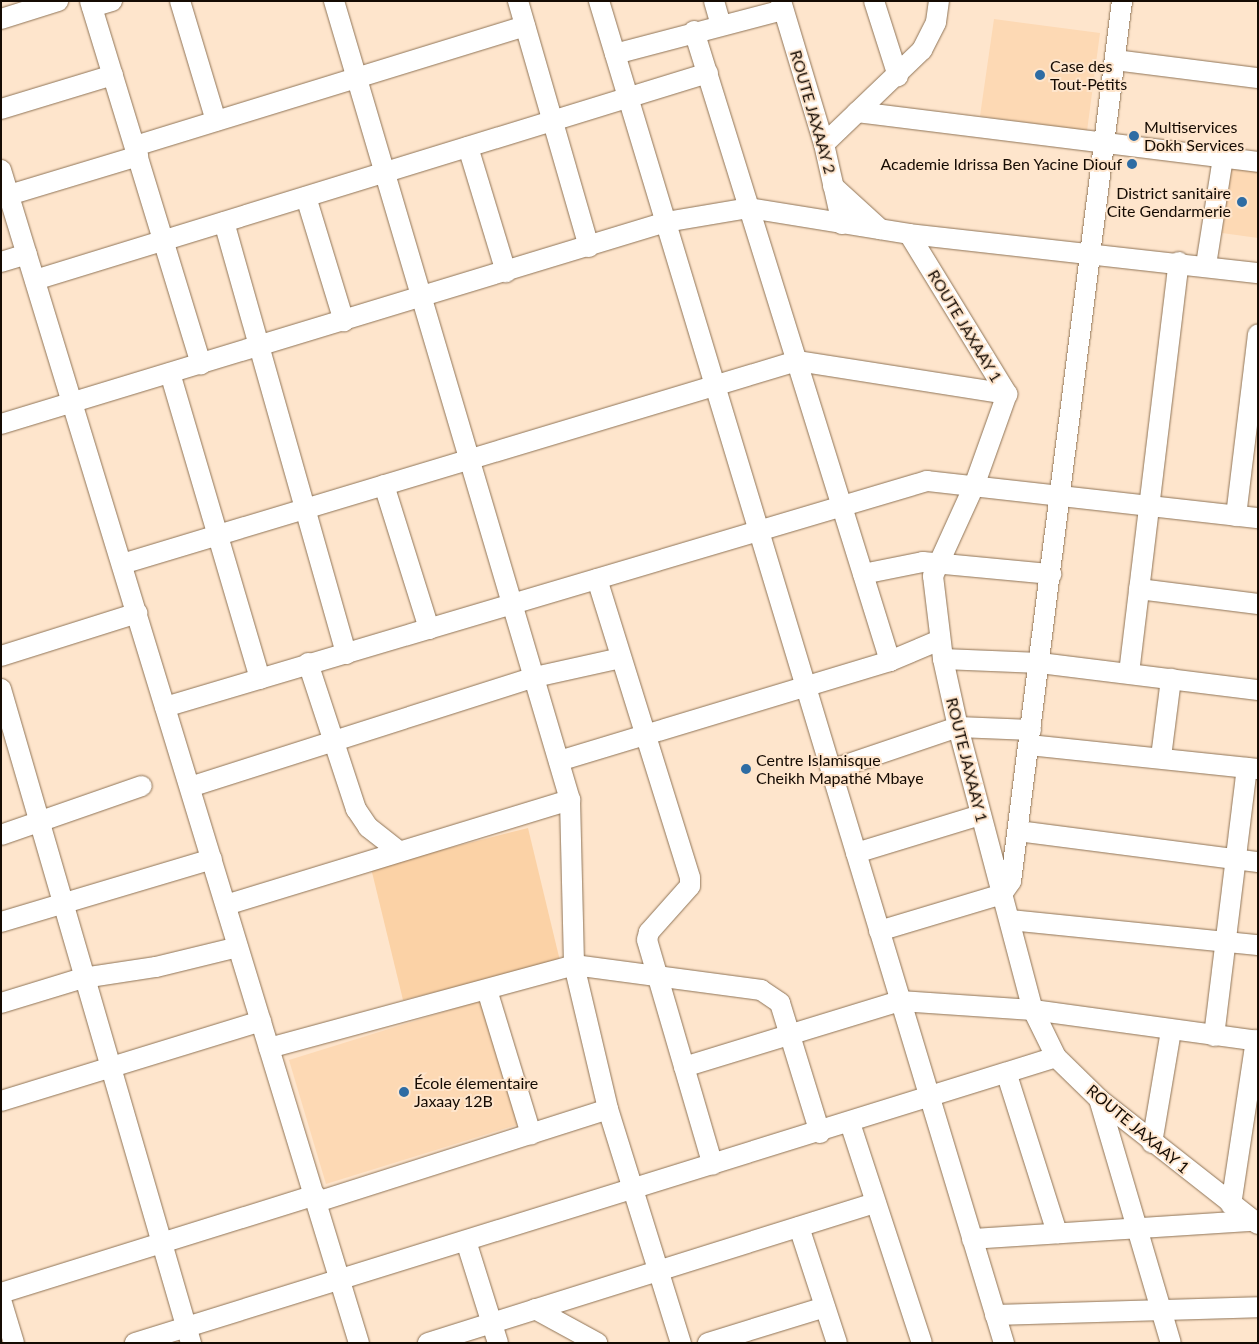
<!DOCTYPE html>
<meta charset="utf-8">
<style>
body{margin:0}
#map{position:relative;width:1259px;height:1344px;overflow:hidden;background:#fee5cc;font-family:Lato,sans-serif}
div>[style]{position:absolute}
.built>*{inset:0;background:#fdd9b4}
.green>*{inset:0;background:#fbd2a6}
.roads{filter:drop-shadow(0 0 1px #8f7457) drop-shadow(0 0 1px #8f7457)}
.minor>*{height:20px;margin:-10px;padding:0 10px;transform-origin:10px;border-radius:10px;background:#fff}
.dots>*{width:14px;height:14px;translate:-50% -50%;box-sizing:border-box;border:2px solid #fee5cc;border-radius:50%}
span{translate:-50% -50%;white-space:nowrap;text-align:center;line-height:1.15;-webkit-text-stroke:4px #fee5cc;paint-order:stroke}
.poi-label{font-size:16px;color:#150b03}
.left{translate:0 -50%;text-align:left}
.right{translate:-100% -50%;text-align:right}
.street-label{font-size:16px;color:#150b03}
.frame{position:absolute;inset:0;border:2px solid #150b03;pointer-events:none}
</style>
<div id="map">
<div class="built">
<i style="clip-path:polygon(994px 19px,1100px 33px,1087px 131px,980px 116px)"></i>
<i style="clip-path:polygon(1230px 168px,1258px 171px,1258px 238px,1222px 233px)"></i>
<i style="clip-path:polygon(482px 1000px,520px 1124px,326px 1184px,289px 1060px)"></i>
</div>
<div class="green">
<i style="clip-path:polygon(528px 828px,560px 961px,403px 1000px,371px 868px)"></i>
</div>
<div class="roads">
<div class="minor">
<i style="left:90px;top:1px;width:380px;rotate:73deg"></i>
<i style="left:180px;top:1px;width:125px;rotate:73.3deg"></i>
<i style="left:334px;top:1px;width:833px;rotate:73.54deg"></i>
<i style="left:570px;top:800px;width:165px;rotate:88.6deg"></i>
<i style="left:574px;top:965px;width:148px;rotate:76.7deg"></i>
<i style="left:608px;top:1109px;width:245px;rotate:72.7deg"></i>
<i style="left:518px;top:1px;width:256px;rotate:73.9deg"></i>
<i style="left:599px;top:1px;width:1402px;rotate:73.21deg"></i>
<i style="left:714px;top:1px;width:25px;rotate:74deg"></i>
<i style="left:781px;top:1px;width:149px;rotate:73.3deg"></i>
<i style="left:824px;top:144px;width:82px;rotate:77.3deg"></i>
<i style="left:874px;top:1px;width:79px;rotate:72.3deg"></i>
<i style="left:92px;top:7px;width:21px;rotate:-17deg"></i>
<i style="left:1px;top:19px;width:60px;rotate:-17.5deg"></i>
<i style="left:694px;top:31px;width:660px;rotate:72.72deg"></i>
<i style="left:615px;top:54px;width:174px;rotate:-14.7deg"></i>
<i style="left:1115px;top:60px;width:144px;rotate:7.2deg"></i>
<i style="left:1px;top:109px;width:117px;rotate:-16.9deg"></i>
<i style="left:857px;top:112px;width:404px;rotate:7.1deg"></i>
<i style="left:824px;top:144px;width:136px;rotate:-43.8deg"></i>
<i style="left:922px;top:50px;width:31px;rotate:-63deg"></i>
<i style="left:936px;top:22px;width:21px;rotate:-82deg"></i>
<i style="left:135px;top:146px;width:408px;rotate:-17.1deg"></i>
<i style="left:468px;top:147px;width:131px;rotate:73.1deg"></i>
<i style="left:1px;top:170px;width:1226px;rotate:73.03deg"></i>
<i style="left:833px;top:186px;width:64px;rotate:42.5deg"></i>
<i style="left:9px;top:195px;width:135px;rotate:-16.8deg"></i>
<i style="left:306px;top:197px;width:130px;rotate:73deg"></i>
<i style="left:224px;top:222px;width:449px;rotate:74.2deg"></i>
<i style="left:909px;top:234px;width:188px;rotate:58.5deg"></i>
<i style="left:1px;top:262px;width:27px;rotate:-17deg"></i>
<i style="left:1206px;top:265px;width:108px;rotate:-81deg"></i>
<i style="left:35px;top:280px;width:704px;rotate:-17.1deg"></i>
<i style="left:170px;top:373px;width:319px;rotate:73.6deg"></i>
<i style="left:1007px;top:394px;width:98px;rotate:109.7deg"></i>
<i style="left:974px;top:486px;width:99px;rotate:114.5deg"></i>
<i style="left:933px;top:576px;width:84px;rotate:83.1deg"></i>
<i style="left:943px;top:659px;width:70px;rotate:77.6deg"></i>
<i style="left:958px;top:727px;width:293px;rotate:75.2deg"></i>
<i style="left:1033px;top:1010px;width:52px;rotate:63.9deg"></i>
<i style="left:1056px;top:1057px;width:60px;rotate:44.3deg"></i>
<i style="left:1099px;top:1099px;width:202px;rotate:38.2deg"></i>
<i style="left:1px;top:424px;width:695px;rotate:-16.9deg"></i>
<i style="left:666px;top:222px;width:84px;rotate:-9.6deg"></i>
<i style="left:749px;top:208px;width:162px;rotate:9.2deg"></i>
<i style="left:909px;top:234px;width:351px;rotate:6.4deg"></i>
<i style="left:384px;top:485px;width:151px;rotate:72.6deg"></i>
<i style="left:1236px;top:516px;width:183px;rotate:-83.1deg"></i>
<i style="left:122px;top:564px;width:705px;rotate:-16.74deg"></i>
<i style="left:797px;top:361px;width:213px;rotate:8.9deg"></i>
<i style="left:863px;top:574px;width:61px;rotate:-11.3deg"></i>
<i style="left:923px;top:562px;width:129px;rotate:5.4deg"></i>
<i style="left:597px;top:579px;width:313px;rotate:72.7deg"></i>
<i style="left:690px;top:878px;width:8px;rotate:90deg"></i>
<i style="left:690px;top:886px;width:62px;rotate:131.7deg"></i>
<i style="left:649px;top:932px;width:8px;rotate:104deg"></i>
<i style="left:647px;top:940px;width:234px;rotate:73.7deg"></i>
<i style="left:1139px;top:589px;width:120px;rotate:7.2deg"></i>
<i style="left:1px;top:656px;width:143px;rotate:-17.5deg"></i>
<i style="left:943px;top:659px;width:97px;rotate:2.4deg"></i>
<i style="left:1040px;top:663px;width:220px;rotate:7.1deg"></i>
<i style="left:308px;top:663px;width:154px;rotate:71.8deg"></i>
<i style="left:356px;top:809px;width:22px;rotate:56deg"></i>
<i style="left:368px;top:827px;width:37px;rotate:38deg"></i>
<i style="left:1129px;top:673px;width:414px;rotate:-83.1deg"></i>
<i style="left:1px;top:689px;width:681px;rotate:73.8deg"></i>
<i style="left:165px;top:707px;width:795px;rotate:-16.52deg"></i>
<i style="left:927px;top:481px;width:333px;rotate:6.4deg"></i>
<i style="left:1029px;top:745px;width:230px;rotate:6deg"></i>
<i style="left:1161px;top:757px;width:79px;rotate:-82.7deg"></i>
<i style="left:559px;top:761px;width:346px;rotate:-16.8deg"></i>
<i style="left:890px;top:661px;width:54px;rotate:-22.8deg"></i>
<i style="left:831px;top:770px;width:134px;rotate:-18.7deg"></i>
<i style="left:958px;top:727px;width:73px;rotate:2.4deg"></i>
<i style="left:190px;top:787px;width:362px;rotate:-17.7deg"></i>
<i style="left:535px;top:677px;width:88px;rotate:-12.5deg"></i>
<i style="left:1018px;top:831px;width:242px;rotate:7.4deg"></i>
<i style="left:1px;top:835px;width:149px;rotate:-19.2deg"></i>
<i style="left:856px;top:853px;width:130px;rotate:-17deg"></i>
<i style="left:226px;top:905px;width:360px;rotate:-17deg"></i>
<i style="left:1010px;top:920px;width:249px;rotate:5.8deg"></i>
<i style="left:1px;top:922px;width:220px;rotate:-16.6deg"></i>
<i style="left:879px;top:931px;width:128px;rotate:-16.7deg"></i>
<i style="left:1002px;top:894px;width:16px;rotate:-55deg"></i>
<i style="left:1011px;top:881px;width:887px;rotate:-82.81deg"></i>
<i style="left:487px;top:990px;width:151px;rotate:73deg"></i>
<i style="left:1px;top:1003px;width:86px;rotate:-17deg"></i>
<i style="left:83px;top:978px;width:74px;rotate:-8.6deg"></i>
<i style="left:156px;top:967px;width:84px;rotate:-13.7deg"></i>
<i style="left:1214px;top:1036px;width:270px;rotate:-83deg"></i>
<i style="left:269px;top:1048px;width:316px;rotate:-15.2deg"></i>
<i style="left:574px;top:965px;width:189px;rotate:7.6deg"></i>
<i style="left:761px;top:990px;width:23px;rotate:34deg"></i>
<i style="left:780px;top:1003px;width:136px;rotate:72.9deg"></i>
<i style="left:684px;top:1067px;width:226px;rotate:-17deg"></i>
<i style="left:900px;top:1001px;width:133px;rotate:3.9deg"></i>
<i style="left:1033px;top:1010px;width:227px;rotate:7.8deg"></i>
<i style="left:1007px;top:1075px;width:166px;rotate:72.4deg"></i>
<i style="left:1099px;top:1099px;width:254px;rotate:73.6deg"></i>
<i style="left:1px;top:1101px;width:272px;rotate:-17.1deg"></i>
<i style="left:850px;top:1123px;width:231px;rotate:71.9deg"></i>
<i style="left:1152px;top:1143px;width:114px;rotate:-80.4deg"></i>
<i style="left:317px;top:1202px;width:305px;rotate:-17.7deg"></i>
<i style="left:1231px;top:1205px;width:167px;rotate:-81.4deg"></i>
<i style="left:799px;top:1227px;width:122px;rotate:71.9deg"></i>
<i style="left:972px;top:1239px;width:283px;rotate:-3.7deg"></i>
<i style="left:466px;top:1241px;width:107px;rotate:72.6deg"></i>
<i style="left:1px;top:1293px;width:329px;rotate:-17.3deg"></i>
<i style="left:1px;top:1300px;width:45px;rotate:73.2deg"></i>
<i style="left:535px;top:1309px;width:71px;rotate:28.7deg"></i>
<i style="left:995px;top:1315px;width:263px;rotate:-1.7deg"></i>
<i style="left:135px;top:1343px;width:964px;rotate:-17.25deg"></i>
<i style="left:428px;top:1343px;width:469px;rotate:-17.4deg"></i>
<i style="left:708px;top:1343px;width:122px;rotate:-17.1deg"></i>
</div>
</div>
<div class="dots">
<i style="left:1040px;top:75px;background:#2e6ca3"></i>
<i style="left:1134px;top:136px;background:#2e6ca3"></i>
<i style="left:1132px;top:164px;background:#2e6ca3"></i>
<i style="left:1242px;top:202px;background:#2e6ca3"></i>
<i style="left:746px;top:769px;background:#2e6ca3"></i>
<i style="left:404px;top:1092px;background:#2e6ca3"></i>
</div>
<div class="poi-label">
<span class="left" style="left:1050px;top:75px">Case des<br>Tout-Petits</span>
<span class="left" style="left:1144px;top:136px">Multiservices<br>Dokh Services</span>
<span class="right" style="left:1122px;top:164px">Academie Idrissa Ben Yacine Diouf</span>
<span class="right" style="left:1231px;top:202px">District sanitaire<br>Cite Gendarmerie</span>
<span class="left" style="left:756px;top:769px">Centre Islamisque<br>Cheikh Mapathé Mbaye</span>
<span class="left" style="left:414px;top:1092px">École élementaire<br>Jaxaay 12B</span>
</div>
<div class="street-label">
<span style="left:813px;top:112px;rotate:74deg">ROUTE JAXAAY 2</span>
<span style="left:965px;top:326px;rotate:59deg">ROUTE JAXAAY 1</span>
<span style="left:967px;top:760px;rotate:76deg">ROUTE JAXAAY 1</span>
<span style="left:1138px;top:1129px;rotate:40deg">ROUTE JAXAAY 1</span>
</div>
<div class="frame"></div>
</div>
